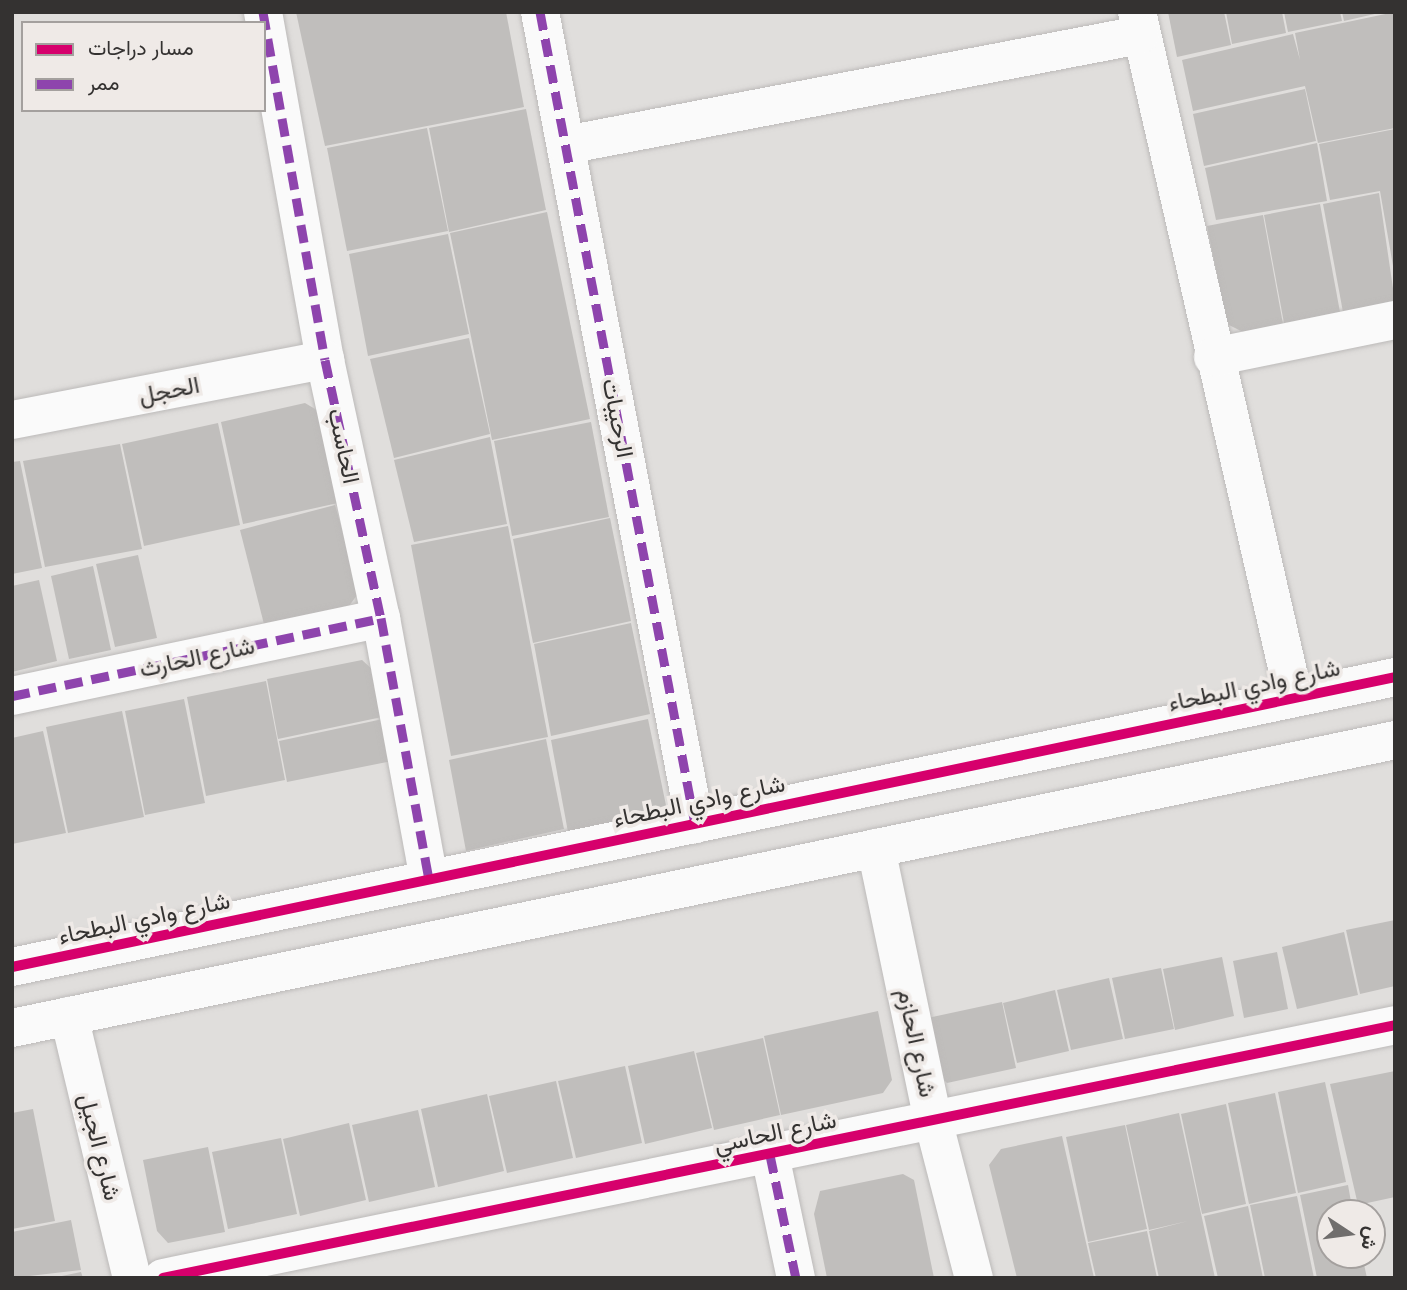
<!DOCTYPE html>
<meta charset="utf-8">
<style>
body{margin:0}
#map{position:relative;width:1407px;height:1290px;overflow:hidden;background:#e0dedc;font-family:Montserrat,Vazirmatn,sans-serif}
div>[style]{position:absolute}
.building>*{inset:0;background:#c0bebc}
.roads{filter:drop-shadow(0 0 2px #bcbab9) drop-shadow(0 0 2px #bcbab9)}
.minor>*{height:38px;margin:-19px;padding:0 19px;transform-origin:19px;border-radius:19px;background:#fafafa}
.quiet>*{height:9px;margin-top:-4.5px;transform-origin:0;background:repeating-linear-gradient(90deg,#8e44ad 0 18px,transparent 0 27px)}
.cycleway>*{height:10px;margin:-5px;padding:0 5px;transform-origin:5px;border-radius:5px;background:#d6006c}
span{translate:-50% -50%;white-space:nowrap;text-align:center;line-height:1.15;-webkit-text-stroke:7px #efeae7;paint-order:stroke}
.street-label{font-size:24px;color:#343231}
.frame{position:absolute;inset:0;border:14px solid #343231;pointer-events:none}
.legend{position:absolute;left:21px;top:21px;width:245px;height:91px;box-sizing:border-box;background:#efeae7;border:2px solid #a4a09e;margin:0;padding:9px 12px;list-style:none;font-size:21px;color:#343231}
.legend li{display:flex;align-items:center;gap:14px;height:35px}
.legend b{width:35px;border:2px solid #a4a09e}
.north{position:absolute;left:1316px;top:1199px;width:70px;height:70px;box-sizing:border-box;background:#efeae7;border:2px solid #a4a09e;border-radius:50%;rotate:103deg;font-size:19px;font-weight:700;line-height:28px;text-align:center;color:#343231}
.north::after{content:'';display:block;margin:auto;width:24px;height:32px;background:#706e6d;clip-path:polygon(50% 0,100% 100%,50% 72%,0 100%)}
</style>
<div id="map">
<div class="building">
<i style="clip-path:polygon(296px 12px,506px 12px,524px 107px,325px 146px)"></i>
<i style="clip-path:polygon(1168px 12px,1224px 12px,1231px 45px,1177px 57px)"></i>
<i style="clip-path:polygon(1226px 12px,1282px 12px,1286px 33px,1232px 44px)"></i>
<i style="clip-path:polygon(1284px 12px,1340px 12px,1342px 21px,1288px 32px)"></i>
<i style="clip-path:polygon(1342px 12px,1379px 12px,1379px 13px,1344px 21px)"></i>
<i style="clip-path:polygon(1395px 12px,1395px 128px,1318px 143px,1305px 86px,1193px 111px,1182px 60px,1293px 34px,1300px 60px,1295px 33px)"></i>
<i style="clip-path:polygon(1305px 89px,1316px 141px,1204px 166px,1193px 114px)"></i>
<i style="clip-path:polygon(526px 109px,546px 210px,449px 232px,429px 128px)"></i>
<i style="clip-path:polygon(427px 128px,448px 231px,347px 251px,327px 148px)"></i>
<i style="clip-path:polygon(1395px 129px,1395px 265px,1393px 266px,1380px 191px,1330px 200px,1319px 144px)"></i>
<i style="clip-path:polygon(1317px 143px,1327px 201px,1216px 220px,1205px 168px)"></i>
<i style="clip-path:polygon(1379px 193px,1395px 302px,1343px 312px,1323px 204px)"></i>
<i style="clip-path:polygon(1320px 204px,1340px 312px,1284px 323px,1264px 215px)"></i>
<i style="clip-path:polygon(547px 212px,590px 419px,492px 440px,450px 233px)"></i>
<i style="clip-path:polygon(1263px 215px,1283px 324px,1243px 332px,1227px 324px,1207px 226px)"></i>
<i style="clip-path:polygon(448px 234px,469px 334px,368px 356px,349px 254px)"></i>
<i style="clip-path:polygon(469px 338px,490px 434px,394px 458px,370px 359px)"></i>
<i style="clip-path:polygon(305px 403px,320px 412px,338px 503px,243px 524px,221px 422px)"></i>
<i style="clip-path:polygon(591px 422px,609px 517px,512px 536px,494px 441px)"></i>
<i style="clip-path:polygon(218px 423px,240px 525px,144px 546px,122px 444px)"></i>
<i style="clip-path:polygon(490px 437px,507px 524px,414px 542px,394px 460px)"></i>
<i style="clip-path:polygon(120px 444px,142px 549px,45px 567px,23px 461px)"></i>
<i style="clip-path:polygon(20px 461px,42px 568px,12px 574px,12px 462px)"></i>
<i style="clip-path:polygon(335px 505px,360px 591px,349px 606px,266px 632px,240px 530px)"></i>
<i style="clip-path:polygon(610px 518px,631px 621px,533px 643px,513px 539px)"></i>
<i style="clip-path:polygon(508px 526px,548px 737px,451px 756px,411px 545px)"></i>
<i style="clip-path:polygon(138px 555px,157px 638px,115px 647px,96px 564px)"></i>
<i style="clip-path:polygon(93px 566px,111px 650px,69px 659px,51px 576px)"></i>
<i style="clip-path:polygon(39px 580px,57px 661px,12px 672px,12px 586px)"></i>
<i style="clip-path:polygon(631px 623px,650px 714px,551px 736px,534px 644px)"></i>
<i style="clip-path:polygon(362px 660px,372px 669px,382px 717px,278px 739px,267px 679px)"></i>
<i style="clip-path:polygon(266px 681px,285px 780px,206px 796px,187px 697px)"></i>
<i style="clip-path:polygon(184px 699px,205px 803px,145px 815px,125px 711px)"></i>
<i style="clip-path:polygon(122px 711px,144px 817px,68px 833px,46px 727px)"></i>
<i style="clip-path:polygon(383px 719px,392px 761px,287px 782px,279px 741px)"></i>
<i style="clip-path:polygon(648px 719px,667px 810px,568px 832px,551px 740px)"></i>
<i style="clip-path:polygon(43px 731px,66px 833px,12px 844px,12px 738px)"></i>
<i style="clip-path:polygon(546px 739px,564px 829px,466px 851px,449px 760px)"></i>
<i style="clip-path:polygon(1395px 920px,1395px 986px,1360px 994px,1346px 930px)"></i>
<i style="clip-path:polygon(1344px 932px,1358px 995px,1297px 1009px,1282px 947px)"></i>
<i style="clip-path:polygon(1277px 952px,1288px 1009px,1244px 1018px,1233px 961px)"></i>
<i style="clip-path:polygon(1222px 957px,1234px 1016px,1175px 1030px,1163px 969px)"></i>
<i style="clip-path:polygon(1161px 968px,1174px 1029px,1125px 1039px,1112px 978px)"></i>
<i style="clip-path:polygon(1109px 978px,1123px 1039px,1071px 1050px,1057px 990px)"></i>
<i style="clip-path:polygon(1055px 990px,1069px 1051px,1017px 1063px,1003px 1003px)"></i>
<i style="clip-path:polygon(1002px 1002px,1016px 1068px,947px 1083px,933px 1069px,923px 1019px)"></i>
<i style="clip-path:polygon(878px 1011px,892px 1080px,883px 1093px,781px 1115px,764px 1036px)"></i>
<i style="clip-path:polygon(763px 1038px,780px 1115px,714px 1130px,696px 1053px)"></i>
<i style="clip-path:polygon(694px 1051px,712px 1128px,645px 1144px,628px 1066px)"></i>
<i style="clip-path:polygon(625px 1066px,642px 1143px,576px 1158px,558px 1081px)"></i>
<i style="clip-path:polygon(1395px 1071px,1395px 1197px,1358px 1205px,1330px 1084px)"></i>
<i style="clip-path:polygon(556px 1081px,573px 1158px,507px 1173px,489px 1096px)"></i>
<i style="clip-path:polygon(1325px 1082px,1346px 1182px,1298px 1193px,1278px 1092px)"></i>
<i style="clip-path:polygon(1275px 1093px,1296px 1193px,1249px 1204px,1228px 1103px)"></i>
<i style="clip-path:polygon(487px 1094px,504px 1171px,438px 1187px,421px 1109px)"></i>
<i style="clip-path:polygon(1226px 1104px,1246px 1204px,1202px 1214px,1181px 1114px)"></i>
<i style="clip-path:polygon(33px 1109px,55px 1221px,12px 1229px,12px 1113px)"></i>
<i style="clip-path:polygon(418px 1110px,435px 1187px,369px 1202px,352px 1125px)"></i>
<i style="clip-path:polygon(1179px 1113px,1202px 1218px,1215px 1278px,1159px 1278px,1149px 1231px,1188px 1221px,1149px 1230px,1126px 1125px)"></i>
<i style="clip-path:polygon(349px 1123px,366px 1200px,300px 1216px,283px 1139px)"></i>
<i style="clip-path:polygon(1125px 1125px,1147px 1229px,1088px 1242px,1066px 1137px)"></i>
<i style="clip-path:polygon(1062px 1136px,1094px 1278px,1017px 1278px,989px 1165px,1001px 1149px)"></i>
<i style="clip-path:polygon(281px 1138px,297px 1214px,228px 1229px,212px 1152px)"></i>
<i style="clip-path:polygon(208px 1147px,225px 1232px,168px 1243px,157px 1231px,143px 1160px)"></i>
<i style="clip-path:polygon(903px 1174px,914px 1180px,934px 1278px,827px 1278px,814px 1214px,820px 1191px)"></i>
<i style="clip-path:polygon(1348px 1185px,1353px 1213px,1330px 1213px,1330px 1255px,1362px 1255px,1367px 1278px,1317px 1278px,1300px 1195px)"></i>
<i style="clip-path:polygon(1297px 1196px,1314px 1278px,1265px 1278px,1250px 1205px)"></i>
<i style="clip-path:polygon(1248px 1206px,1263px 1278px,1218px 1278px,1204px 1216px)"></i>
<i style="clip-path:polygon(71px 1220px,81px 1270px,12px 1278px,12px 1232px)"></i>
<i style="clip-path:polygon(1147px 1231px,1157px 1278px,1096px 1278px,1088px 1243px)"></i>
<i style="clip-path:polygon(81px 1272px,83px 1278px,57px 1278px,57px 1277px)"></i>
</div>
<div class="roads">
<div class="minor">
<i style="left:263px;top:12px;width:353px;rotate:79.9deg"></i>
<i style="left:325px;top:360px;width:264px;rotate:77.8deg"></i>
<i style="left:381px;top:618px;width:266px;rotate:79.6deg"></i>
<i style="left:540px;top:12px;width:827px;rotate:79.19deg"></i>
<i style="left:1137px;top:12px;width:704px;rotate:77.11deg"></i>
<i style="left:566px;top:145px;width:584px;rotate:-10.85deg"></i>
<i style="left:1213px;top:357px;width:186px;rotate:-11.5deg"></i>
<i style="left:12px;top:420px;width:319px;rotate:-10.9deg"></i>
<i style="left:12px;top:696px;width:377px;rotate:-11.9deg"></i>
<i style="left:876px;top:848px;width:278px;rotate:78.2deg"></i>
<i style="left:933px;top:1120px;width:163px;rotate:75.5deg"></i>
<i style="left:12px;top:967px;width:1413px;rotate:-11.84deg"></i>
<i style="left:69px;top:1016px;width:269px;rotate:76.5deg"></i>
<i style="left:12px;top:1028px;width:1413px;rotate:-11.76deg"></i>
<i style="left:770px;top:1155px;width:126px;rotate:78.1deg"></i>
<i style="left:163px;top:1278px;width:1258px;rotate:-11.6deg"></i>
</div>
</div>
<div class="quiet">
<i style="left:263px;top:12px;width:353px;rotate:79.9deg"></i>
<i style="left:325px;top:360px;width:264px;rotate:77.8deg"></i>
<i style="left:381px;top:618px;width:266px;rotate:79.6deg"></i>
<i style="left:540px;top:12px;width:827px;rotate:79.19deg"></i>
<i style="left:12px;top:696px;width:377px;rotate:-11.9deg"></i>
<i style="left:770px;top:1155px;width:126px;rotate:78.1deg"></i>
</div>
<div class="cycleway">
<i style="left:12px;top:967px;width:1413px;rotate:-11.84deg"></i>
<i style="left:163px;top:1278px;width:1258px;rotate:-11.6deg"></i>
</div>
<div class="street-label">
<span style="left:169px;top:390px;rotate:-11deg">الحجل</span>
<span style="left:618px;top:418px;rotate:79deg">الرحيبات</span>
<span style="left:344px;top:446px;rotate:78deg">الحاسب</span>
<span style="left:197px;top:657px;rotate:-12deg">شارع الحارث</span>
<span style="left:1254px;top:685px;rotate:-12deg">شارع وادي البطحاء</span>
<span style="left:699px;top:801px;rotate:-12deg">شارع وادي البطحاء</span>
<span style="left:144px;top:918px;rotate:-12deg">شارع وادي البطحاء</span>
<span style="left:917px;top:1043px;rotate:78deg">شارع الحازم</span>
<span style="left:775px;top:1132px;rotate:-12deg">شارع الحاسي</span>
<span style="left:100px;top:1147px;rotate:76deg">شارع الجيل</span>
</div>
<div class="frame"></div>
<ul class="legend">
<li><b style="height:9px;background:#d6006c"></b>مسار دراجات</li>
<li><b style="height:9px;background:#8e44ad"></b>ممر</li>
</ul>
<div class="north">ش</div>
</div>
